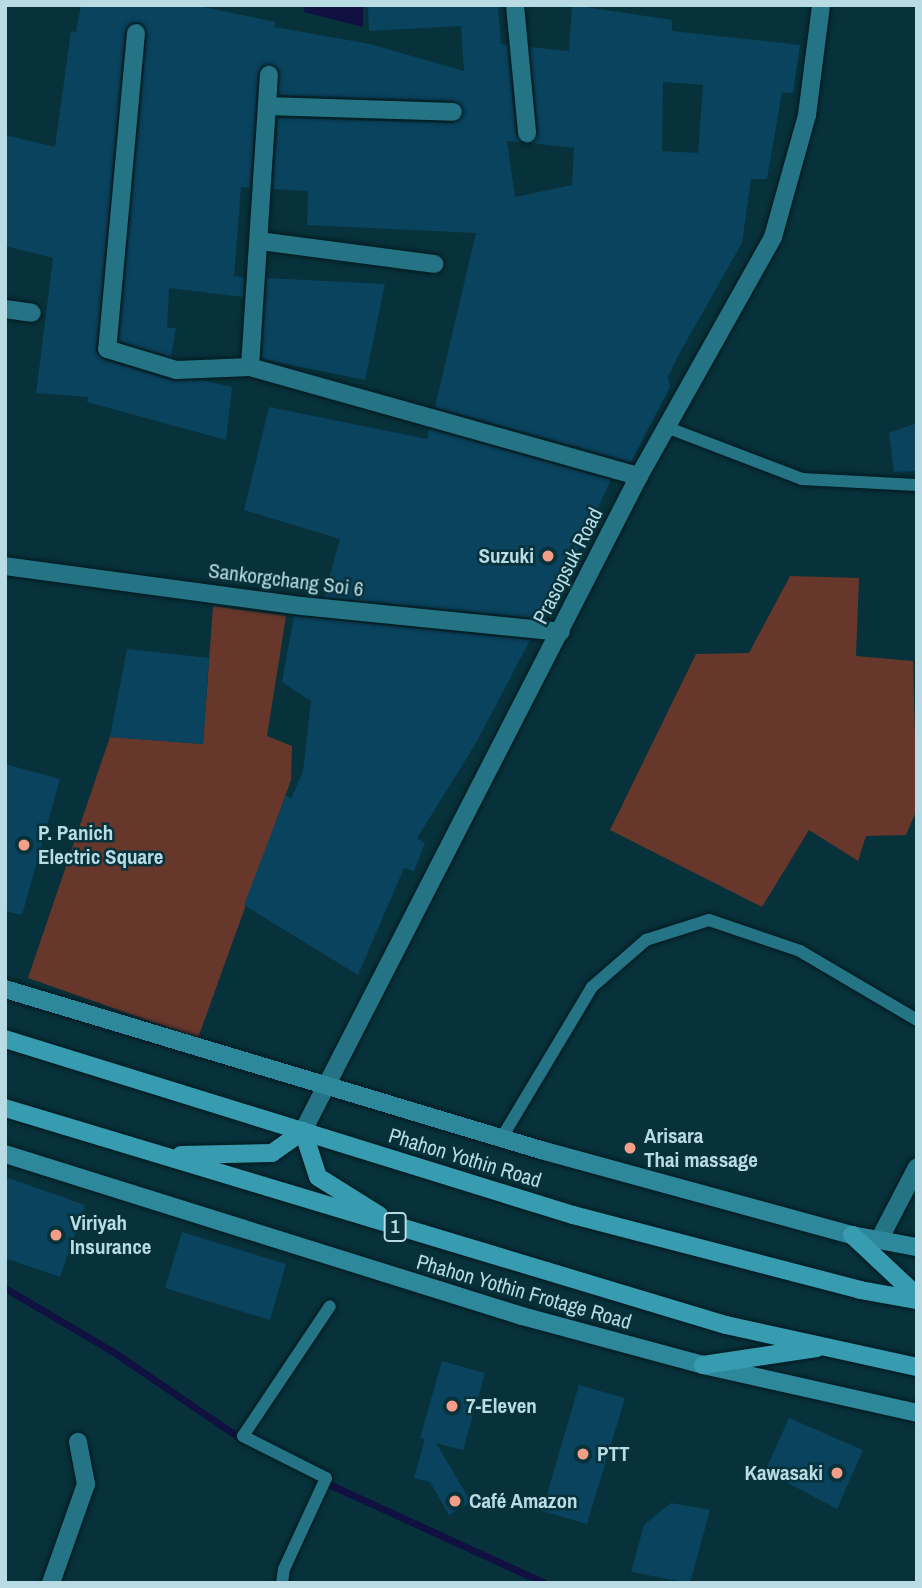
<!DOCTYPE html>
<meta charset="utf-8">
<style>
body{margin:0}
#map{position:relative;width:922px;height:1588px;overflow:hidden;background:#07323b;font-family:"Archivo Narrow",sans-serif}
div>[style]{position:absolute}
.green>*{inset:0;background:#68372b}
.water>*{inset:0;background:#101141}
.stream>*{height:7px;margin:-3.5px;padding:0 3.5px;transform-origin:3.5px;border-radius:3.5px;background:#101141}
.building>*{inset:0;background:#0a435e}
.roads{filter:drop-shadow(0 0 2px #02181e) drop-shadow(0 0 2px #02181e)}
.service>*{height:12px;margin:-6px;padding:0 6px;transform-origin:6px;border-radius:6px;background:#257485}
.minor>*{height:18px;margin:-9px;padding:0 9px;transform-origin:9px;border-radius:9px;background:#257485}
.tertiary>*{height:18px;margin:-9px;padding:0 9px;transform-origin:9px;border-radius:9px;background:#257485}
.secondary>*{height:18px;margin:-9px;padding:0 9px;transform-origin:9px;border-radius:9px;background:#2e889b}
.primary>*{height:18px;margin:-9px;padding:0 9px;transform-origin:9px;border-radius:9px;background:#389cb1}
.dots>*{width:19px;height:19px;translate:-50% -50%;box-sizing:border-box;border:4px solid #07323b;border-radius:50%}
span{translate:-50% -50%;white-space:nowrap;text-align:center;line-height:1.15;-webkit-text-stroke:5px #07323b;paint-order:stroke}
.shield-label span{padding:2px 5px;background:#07323b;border:2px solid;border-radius:5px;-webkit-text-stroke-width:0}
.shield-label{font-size:19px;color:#b8dbe4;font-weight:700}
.poi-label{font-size:21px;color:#b8dbe4;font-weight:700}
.right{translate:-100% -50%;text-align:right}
.left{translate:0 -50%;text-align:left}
.street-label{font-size:21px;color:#b8dbe4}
.frame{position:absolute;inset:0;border:7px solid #b8dbe4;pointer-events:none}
</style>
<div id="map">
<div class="green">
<i style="clip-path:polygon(790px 576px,859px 578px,856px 656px,913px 661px,917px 809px,906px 835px,866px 836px,858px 861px,809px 830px,762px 907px,610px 830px,696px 654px,749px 653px)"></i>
<i style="clip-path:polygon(213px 606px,286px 616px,267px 736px,292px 746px,291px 780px,198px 1038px,28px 978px,110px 737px,203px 744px)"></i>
</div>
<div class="water">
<i style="clip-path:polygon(305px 5px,363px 5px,363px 27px,304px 12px)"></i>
</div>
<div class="stream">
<i style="left:5px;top:1288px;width:124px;rotate:30.5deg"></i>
<i style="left:112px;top:1351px;width:158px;rotate:34.2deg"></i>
<i style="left:322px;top:1481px;width:245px;rotate:24.6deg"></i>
</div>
<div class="building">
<i style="clip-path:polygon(evenodd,81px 5px,194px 5px,275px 22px,274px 27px,370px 44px,464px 71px,461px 26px,369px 31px,368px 5px,498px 5px,501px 44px,507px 45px,516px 134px,521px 142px,507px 141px,515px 197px,572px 185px,574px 148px,531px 143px,538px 132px,530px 47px,569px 51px,572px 5px,672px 20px,672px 31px,800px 45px,793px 93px,782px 92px,767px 179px,751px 179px,742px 243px,678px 356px,668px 377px,670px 387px,631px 462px,435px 407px,476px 233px,307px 225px,308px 191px,273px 189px,278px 118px,453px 123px,464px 113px,454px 101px,279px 95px,279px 69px,263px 65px,258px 74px,250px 188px,241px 187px,234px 276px,244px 277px,243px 297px,169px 288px,167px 328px,176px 328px,171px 357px,119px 341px,147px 34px,142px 23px,131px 23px,125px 32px,96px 352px,104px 360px,173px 381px,202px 380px,232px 387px,226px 440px,87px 402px,88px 397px,36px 393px,53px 258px,5px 246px,5px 135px,55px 147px,71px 31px,76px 32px,81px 5px,663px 82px,703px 85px,698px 153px,662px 151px,663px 82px)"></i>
<i style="clip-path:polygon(267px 278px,385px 284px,365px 380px,262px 359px)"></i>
<i style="clip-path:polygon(269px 407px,427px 439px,429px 429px,611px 480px,545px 619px,324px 597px,340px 539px,244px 510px)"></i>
<i style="clip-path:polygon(917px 423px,917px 471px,894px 472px,889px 433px)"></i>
<i style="clip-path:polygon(294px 616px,530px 640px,476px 743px,417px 838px,425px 843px,414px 871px,404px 868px,358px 975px,244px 905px,286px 795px,291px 799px,303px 771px,311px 701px,282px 682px)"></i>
<i style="clip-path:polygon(127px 649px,209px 658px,203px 744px,110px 737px)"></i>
<i style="clip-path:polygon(5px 764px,60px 779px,22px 915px,5px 911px)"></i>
<i style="clip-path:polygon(5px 1177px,85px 1205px,60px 1277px,5px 1258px)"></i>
<i style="clip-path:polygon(182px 1232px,286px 1264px,270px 1320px,165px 1288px)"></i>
<i style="clip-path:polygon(442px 1361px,485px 1373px,463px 1450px,436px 1443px,471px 1502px,449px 1515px,430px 1482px,414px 1478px,425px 1439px,420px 1438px)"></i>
<i style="clip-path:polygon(579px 1385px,625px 1398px,587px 1524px,542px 1511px)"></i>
<i style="clip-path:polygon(789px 1418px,863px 1450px,837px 1509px,765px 1471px)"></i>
<i style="clip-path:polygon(671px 1503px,710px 1510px,690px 1583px,631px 1572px,644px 1525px)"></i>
</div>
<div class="roads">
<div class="service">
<i style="left:666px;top:427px;width:146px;rotate:20.9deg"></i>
<i style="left:802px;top:479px;width:115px;rotate:3deg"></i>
<i style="left:501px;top:1139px;width:177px;rotate:-59.1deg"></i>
<i style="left:592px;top:987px;width:72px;rotate:-41deg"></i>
<i style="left:646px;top:940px;width:66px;rotate:-17.6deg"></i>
<i style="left:709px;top:920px;width:96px;rotate:18.8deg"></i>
<i style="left:800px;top:951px;width:136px;rotate:30.5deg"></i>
<i style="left:282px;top:1583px;width:14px;rotate:-82deg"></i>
<i style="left:284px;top:1569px;width:100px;rotate:-65.2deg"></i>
<i style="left:326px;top:1478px;width:93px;rotate:-153.2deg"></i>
<i style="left:243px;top:1436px;width:156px;rotate:-56.2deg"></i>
</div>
<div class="minor">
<i style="left:515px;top:5px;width:129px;rotate:84.6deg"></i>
<i style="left:136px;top:33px;width:317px;rotate:95.2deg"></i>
<i style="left:107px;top:349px;width:72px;rotate:16.9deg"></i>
<i style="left:176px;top:370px;width:74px;rotate:-2.3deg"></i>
<i style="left:250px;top:367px;width:404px;rotate:15.7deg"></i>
<i style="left:267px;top:106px;width:186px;rotate:1.8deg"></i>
<i style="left:260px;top:241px;width:176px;rotate:7.5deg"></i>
<i style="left:5px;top:309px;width:27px;rotate:8deg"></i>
<i style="left:250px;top:367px;width:293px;rotate:-86.3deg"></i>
<i style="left:5px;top:566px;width:300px;rotate:7.7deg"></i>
<i style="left:302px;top:606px;width:260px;rotate:5.7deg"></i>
<i style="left:879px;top:1240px;width:82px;rotate:-62.5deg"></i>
<i style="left:51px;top:1583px;width:105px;rotate:-70.5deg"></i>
<i style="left:86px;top:1484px;width:43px;rotate:-100.8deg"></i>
</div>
<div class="tertiary">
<i style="left:303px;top:1131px;width:736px;rotate:-62.84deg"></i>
<i style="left:639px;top:476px;width:274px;rotate:-60.7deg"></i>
<i style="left:773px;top:237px;width:127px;rotate:-74.4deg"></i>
<i style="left:807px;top:115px;width:111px;rotate:-82.7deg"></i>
</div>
<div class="secondary">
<i style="left:5px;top:989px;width:560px;rotate:16.72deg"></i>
<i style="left:541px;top:1150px;width:322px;rotate:15.3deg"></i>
<i style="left:852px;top:1235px;width:66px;rotate:10.5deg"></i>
<i style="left:5px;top:1154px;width:542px;rotate:17.4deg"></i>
<i style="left:522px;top:1316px;width:188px;rotate:15.1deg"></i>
<i style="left:703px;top:1365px;width:219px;rotate:12.6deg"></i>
</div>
<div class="primary">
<i style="left:5px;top:1039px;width:595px;rotate:17.22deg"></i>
<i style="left:573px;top:1215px;width:297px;rotate:14.6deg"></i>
<i style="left:860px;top:1290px;width:58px;rotate:10deg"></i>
<i style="left:5px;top:1108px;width:753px;rotate:16.75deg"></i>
<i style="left:726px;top:1325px;width:196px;rotate:12.4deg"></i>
<i style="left:303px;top:1131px;width:48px;rotate:71.9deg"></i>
<i style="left:318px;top:1177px;width:72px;rotate:31.9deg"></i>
<i style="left:181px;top:1155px;width:91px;rotate:-1.3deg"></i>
<i style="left:272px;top:1153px;width:38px;rotate:-35deg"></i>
<i style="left:852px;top:1235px;width:89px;rotate:43.2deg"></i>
<i style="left:703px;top:1365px;width:115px;rotate:-8.5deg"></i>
</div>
</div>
<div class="dots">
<i style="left:548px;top:556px;background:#f49e88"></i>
<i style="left:24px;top:845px;background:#f49e88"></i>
<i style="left:630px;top:1148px;background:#f49e88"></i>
<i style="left:56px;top:1235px;background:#f49e88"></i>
<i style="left:452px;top:1406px;background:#f49e88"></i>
<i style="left:583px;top:1454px;background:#f49e88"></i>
<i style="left:837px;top:1473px;background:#f49e88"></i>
<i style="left:455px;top:1501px;background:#f49e88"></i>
</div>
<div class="shield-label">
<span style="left:395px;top:1227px">1</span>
</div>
<div class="poi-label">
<span class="right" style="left:534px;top:556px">Suzuki</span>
<span class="left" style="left:38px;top:845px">P. Panich<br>Electric Square</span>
<span class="left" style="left:644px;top:1148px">Arisara<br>Thai massage</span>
<span class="left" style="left:70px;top:1235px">Viriyah<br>Insurance</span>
<span class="left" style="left:466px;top:1406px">7-Eleven</span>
<span class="left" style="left:597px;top:1454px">PTT</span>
<span class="right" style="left:823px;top:1473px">Kawasaki</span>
<span class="left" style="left:469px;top:1501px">Café Amazon</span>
</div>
<div class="street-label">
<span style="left:568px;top:566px;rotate:-63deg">Prasopsuk Road</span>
<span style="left:286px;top:580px;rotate:7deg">Sankorgchang Soi 6</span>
<span style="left:465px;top:1158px;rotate:17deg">Phahon Yothin Road</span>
<span style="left:524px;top:1292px;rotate:16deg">Phahon Yothin Frotage Road</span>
</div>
<div class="frame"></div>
</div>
